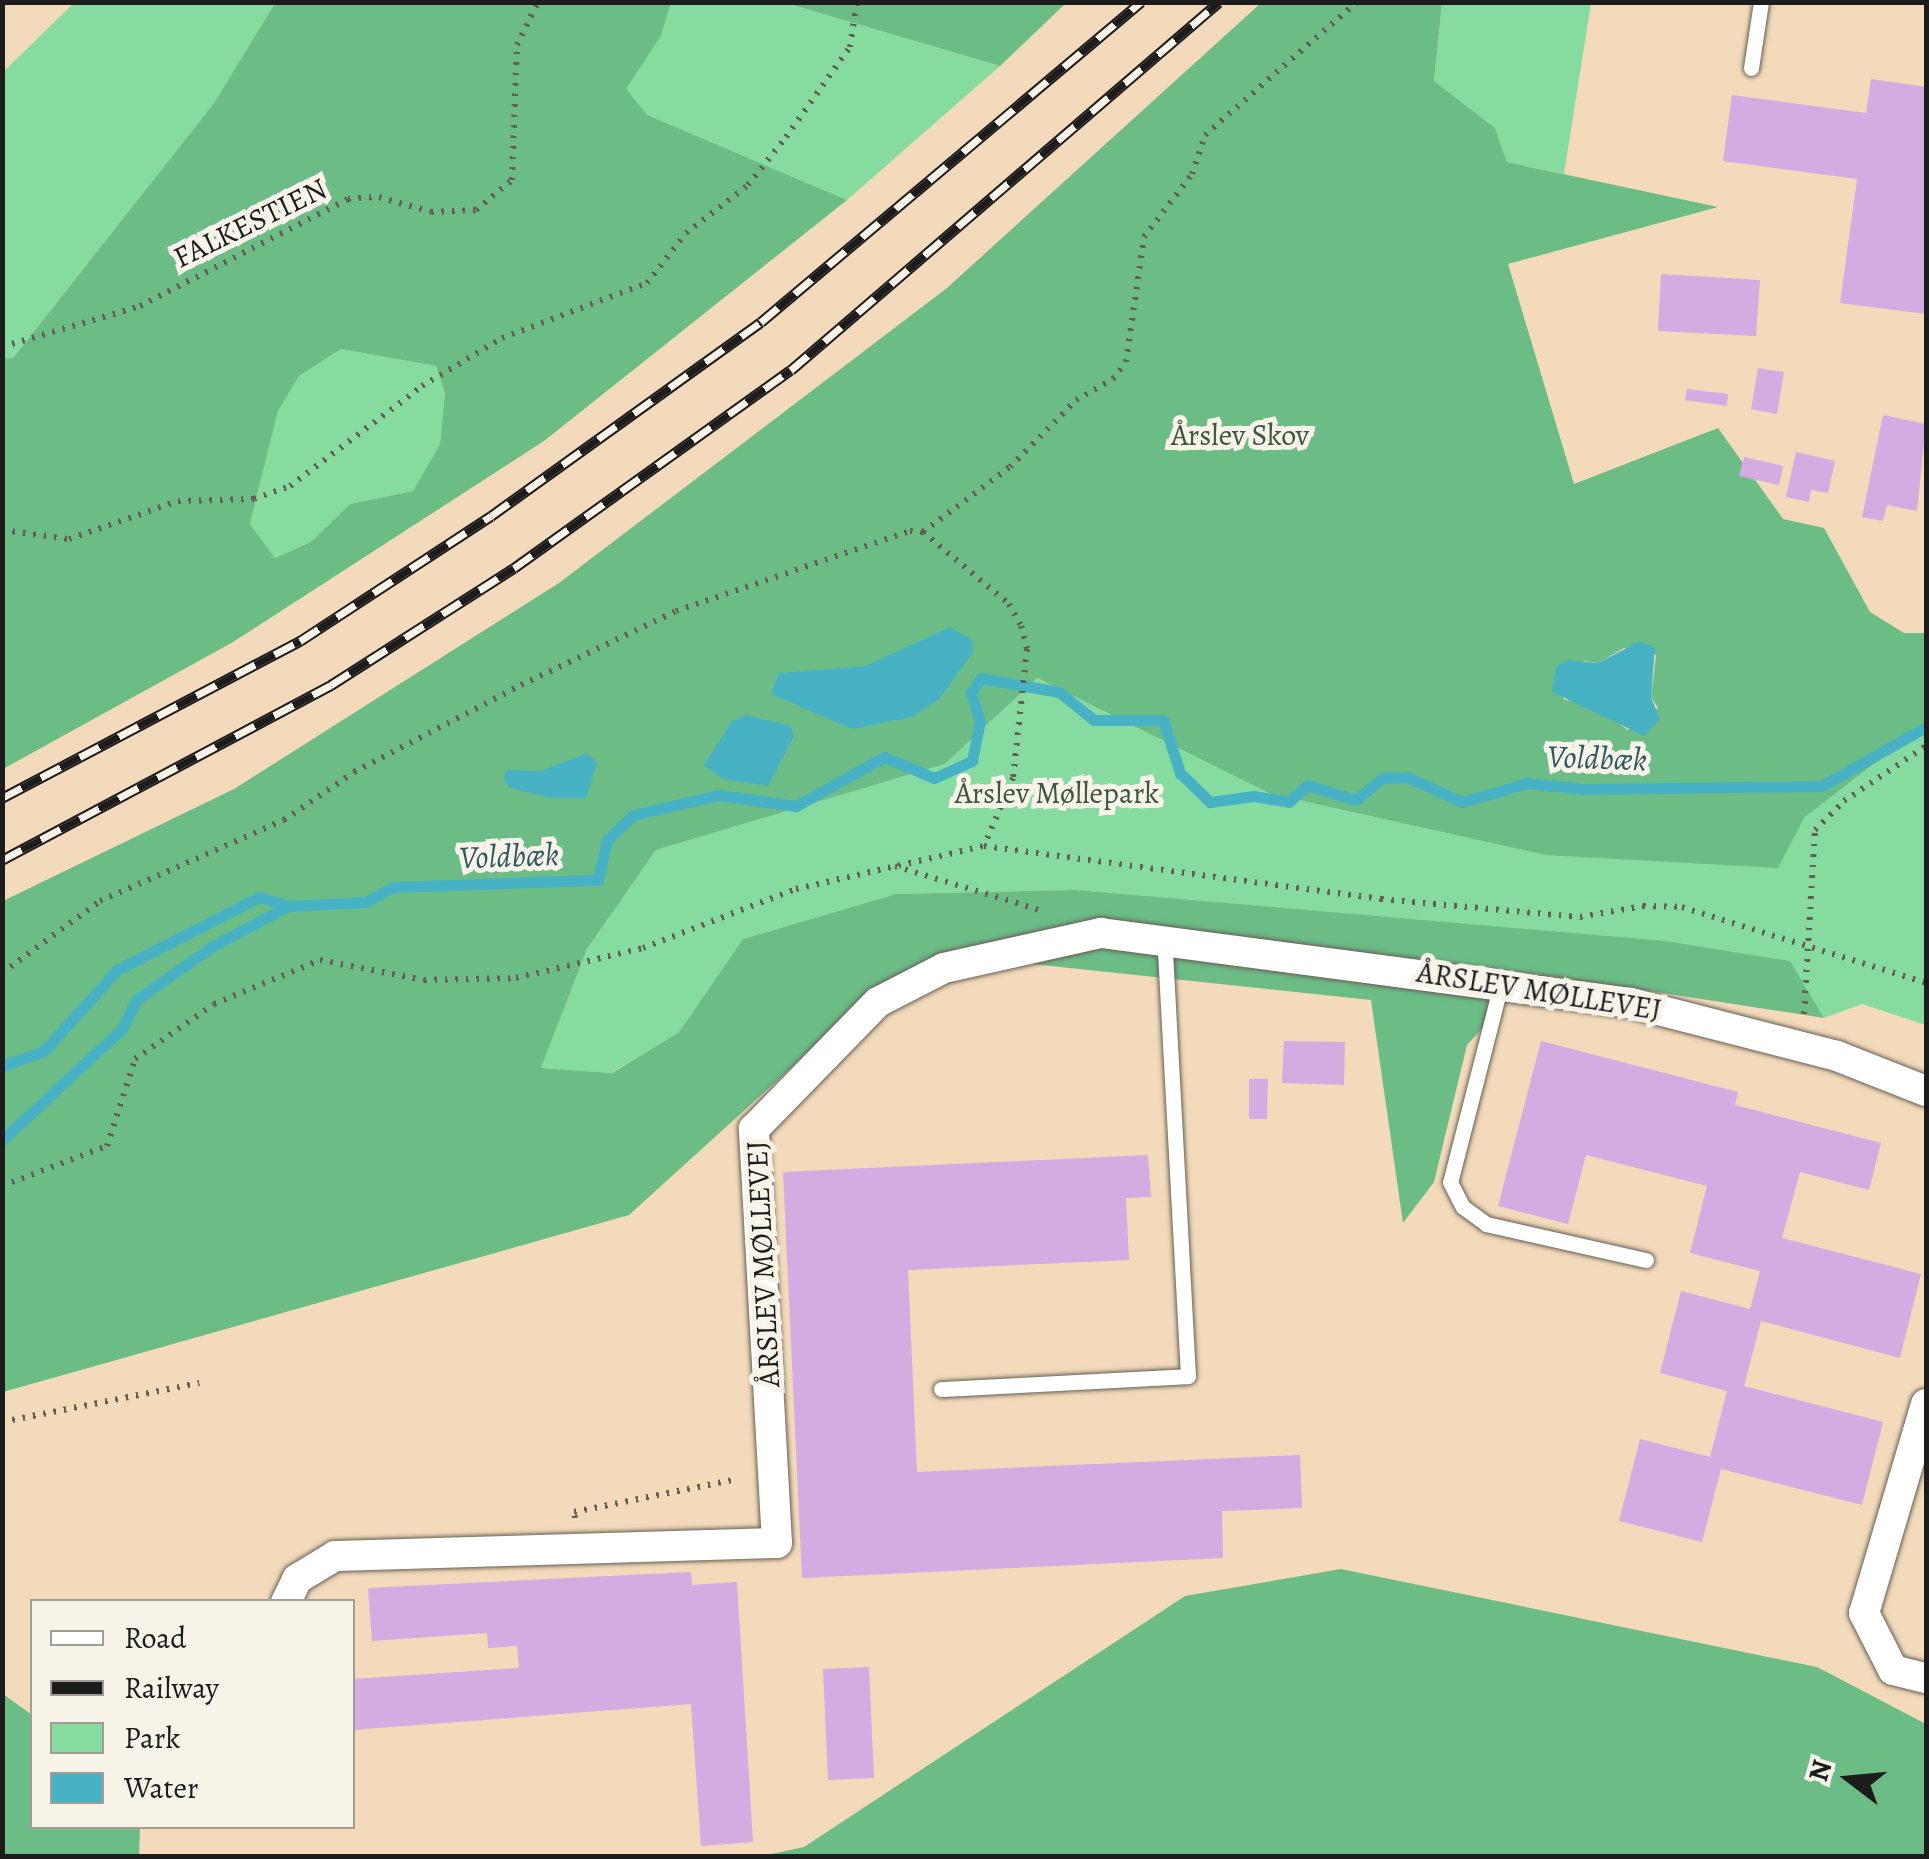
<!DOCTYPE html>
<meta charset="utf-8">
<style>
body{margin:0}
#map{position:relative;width:1929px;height:1859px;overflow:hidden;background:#f2daba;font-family:Alegreya,serif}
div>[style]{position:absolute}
.green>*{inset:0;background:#86dca0}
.forest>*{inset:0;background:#6cbc86}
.water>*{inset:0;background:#47b2c4}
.stream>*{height:11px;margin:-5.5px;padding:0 5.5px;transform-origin:5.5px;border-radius:5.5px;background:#47b2c4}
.building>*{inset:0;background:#d3ace2}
.path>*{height:6px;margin-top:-3px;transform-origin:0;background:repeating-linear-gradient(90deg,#675e53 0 2.5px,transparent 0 10.5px)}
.roads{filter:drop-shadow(0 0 2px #675e53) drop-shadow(0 0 2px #675e53)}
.service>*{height:15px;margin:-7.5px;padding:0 7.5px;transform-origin:7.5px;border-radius:7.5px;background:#fff}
.minor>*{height:30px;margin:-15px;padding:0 15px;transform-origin:15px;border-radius:15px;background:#fff}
.rail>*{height:11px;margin-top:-5.5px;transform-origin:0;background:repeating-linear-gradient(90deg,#f7f3e8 0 22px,#1c1c1c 0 44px);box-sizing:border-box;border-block:2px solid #1c1c1c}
span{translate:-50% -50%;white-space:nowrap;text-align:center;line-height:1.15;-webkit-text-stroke:10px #f7f3e8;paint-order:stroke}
.street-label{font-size:30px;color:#1c1c1c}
.park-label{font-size:30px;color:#3c5644}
.water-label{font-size:32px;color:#2d585f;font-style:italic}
.frame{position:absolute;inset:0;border:5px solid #1c1c1c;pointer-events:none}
.legend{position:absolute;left:30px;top:1599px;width:325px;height:230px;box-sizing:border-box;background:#f7f3e8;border:2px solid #9f9d96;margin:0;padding:12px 18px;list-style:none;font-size:30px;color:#1c1c1c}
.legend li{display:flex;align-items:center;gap:20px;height:50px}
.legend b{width:50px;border:2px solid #9f9d96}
.north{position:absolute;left:1799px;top:1729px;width:100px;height:100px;-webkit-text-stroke:8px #f7f3e8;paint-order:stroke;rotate:286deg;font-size:28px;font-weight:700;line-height:40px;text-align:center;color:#1c1c1c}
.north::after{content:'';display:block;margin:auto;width:35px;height:45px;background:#1c1c1c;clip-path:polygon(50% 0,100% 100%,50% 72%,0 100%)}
</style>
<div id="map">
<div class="green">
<i style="clip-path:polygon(74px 3px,275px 3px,214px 103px,12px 359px,2px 359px,2px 73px)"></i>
<i style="clip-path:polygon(671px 3px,786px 3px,1000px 66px,847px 200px,647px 116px,625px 90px,661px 36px)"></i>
<i style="clip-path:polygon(1442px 3px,1591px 3px,1564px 174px,1507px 162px,1495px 128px,1434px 81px)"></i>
<i style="clip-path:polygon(341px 349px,436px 366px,445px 393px,440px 444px,413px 491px,350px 504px,311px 542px,275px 558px,250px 524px,278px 411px,299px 376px)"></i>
<i style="clip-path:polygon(1037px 678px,1271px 794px,1545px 855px,1804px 818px,1926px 723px,1926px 1025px,1862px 1004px,1824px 1018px,1789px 961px,1076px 890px,896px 894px,743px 939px,679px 1032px,611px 1073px,541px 1068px,587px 949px,656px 850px,945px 764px)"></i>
</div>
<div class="forest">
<i style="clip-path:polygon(evenodd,275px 3px,671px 3px,661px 36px,626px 89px,647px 115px,847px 200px,544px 441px,233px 642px,3px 769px,3px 359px,13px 358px,214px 103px,275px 3px,341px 349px,436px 366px,445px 393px,440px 444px,413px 491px,350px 504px,311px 542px,275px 558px,250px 524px,278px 411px,299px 376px,341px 349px)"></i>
<i style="clip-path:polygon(786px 3px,1066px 3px,1000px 66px)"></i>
<i style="clip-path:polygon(evenodd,1261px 3px,1442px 3px,1434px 81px,1495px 128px,1507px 162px,1718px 207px,1508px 264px,1574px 484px,1718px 428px,1783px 519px,1824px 528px,1870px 612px,1904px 633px,1926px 633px,1926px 723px,1804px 818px,1778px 868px,1545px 855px,1271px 794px,1037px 678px,945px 764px,656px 850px,587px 949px,541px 1068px,612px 1073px,679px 1032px,743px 939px,896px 894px,1076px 890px,1665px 941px,1790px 961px,1824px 1018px,1618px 986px,1515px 993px,1467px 1045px,1434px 1182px,1403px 1223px,1371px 1000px,1014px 962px,847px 1017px,629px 1215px,3px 1392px,3px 901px,234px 789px,559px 583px,947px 288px,1261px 3px,1624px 648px,1656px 655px,1651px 697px,1658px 708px,1628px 730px,1595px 707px,1563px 699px,1584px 661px,1598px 663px,1624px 648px)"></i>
<i style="clip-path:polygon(1341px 1569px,1817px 1667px,1926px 1724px,1926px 1856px,762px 1856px,804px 1847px,1185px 1596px)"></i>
<i style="clip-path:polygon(3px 1694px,32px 1715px,32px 1826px,140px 1827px,139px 1856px,3px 1856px)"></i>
</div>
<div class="water">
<i style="clip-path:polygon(950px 627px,972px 640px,973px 652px,939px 699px,912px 717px,852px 729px,771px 694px,779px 673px,866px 666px)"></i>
<i style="clip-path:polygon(1640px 641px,1655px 648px,1651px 697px,1660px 719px,1644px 736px,1552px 692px,1556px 667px,1567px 660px,1598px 663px)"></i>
<i style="clip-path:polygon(746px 715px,791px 726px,794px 736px,768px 786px,724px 779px,704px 766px,731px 722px)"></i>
<i style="clip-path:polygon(587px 753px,597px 763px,586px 798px,552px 798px,510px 788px,504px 780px,506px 770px,542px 771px)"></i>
</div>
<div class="stream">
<i style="left:2px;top:1066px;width:45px;rotate:-19.7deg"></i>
<i style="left:44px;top:1051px;width:109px;rotate:-48deg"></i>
<i style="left:117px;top:970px;width:160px;rotate:-27.2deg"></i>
<i style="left:259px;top:897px;width:30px;rotate:17deg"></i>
<i style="left:2px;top:1140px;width:163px;rotate:-42.8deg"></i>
<i style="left:122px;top:1029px;width:32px;rotate:-64deg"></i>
<i style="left:136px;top:1000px;width:94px;rotate:-35deg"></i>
<i style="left:213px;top:946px;width:85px;rotate:-28.1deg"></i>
<i style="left:288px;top:906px;width:78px;rotate:-2.9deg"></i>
<i style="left:366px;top:902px;width:31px;rotate:-29deg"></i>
<i style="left:393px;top:887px;width:205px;rotate:-2deg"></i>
<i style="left:598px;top:880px;width:41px;rotate:-77.3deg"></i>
<i style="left:607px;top:840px;width:36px;rotate:-44deg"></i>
<i style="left:633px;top:815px;width:87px;rotate:-13.2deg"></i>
<i style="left:718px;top:795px;width:79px;rotate:8deg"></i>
<i style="left:796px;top:806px;width:101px;rotate:-29.1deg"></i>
<i style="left:884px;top:757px;width:54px;rotate:22.8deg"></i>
<i style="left:934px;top:778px;width:42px;rotate:-24.1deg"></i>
<i style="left:972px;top:761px;width:41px;rotate:-78.7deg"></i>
<i style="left:980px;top:721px;width:29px;rotate:-108deg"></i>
<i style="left:971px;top:693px;width:18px;rotate:-56deg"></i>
<i style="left:981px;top:678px;width:79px;rotate:10.2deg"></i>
<i style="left:1059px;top:692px;width:45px;rotate:38.7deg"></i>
<i style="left:1094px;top:720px;width:69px"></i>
<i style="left:1163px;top:720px;width:56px;rotate:72.2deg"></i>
<i style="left:1180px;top:773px;width:42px;rotate:44deg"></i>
<i style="left:1210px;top:802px;width:43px;rotate:-7.9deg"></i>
<i style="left:1253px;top:796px;width:36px;rotate:9deg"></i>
<i style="left:1289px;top:802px;width:25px;rotate:-43deg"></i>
<i style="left:1307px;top:785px;width:51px;rotate:17deg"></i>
<i style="left:1356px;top:800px;width:34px;rotate:-40deg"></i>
<i style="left:1382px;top:778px;width:25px;rotate:-2deg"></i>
<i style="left:1407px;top:777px;width:60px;rotate:24.4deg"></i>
<i style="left:1462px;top:802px;width:68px;rotate:-16.3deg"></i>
<i style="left:1527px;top:783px;width:58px;rotate:5.9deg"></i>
<i style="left:1585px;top:789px;width:237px;rotate:-0.7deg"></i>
<i style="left:1822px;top:786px;width:120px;rotate:-29.6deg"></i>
</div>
<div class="building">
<i style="clip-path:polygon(1871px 79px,1926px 87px,1926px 314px,1840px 303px,1857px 179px,1723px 161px,1732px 95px,1866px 113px)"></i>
<i style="clip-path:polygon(1661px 274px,1760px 280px,1756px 336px,1658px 331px)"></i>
<i style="clip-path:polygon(1758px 368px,1784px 372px,1777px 414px,1751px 409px)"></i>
<i style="clip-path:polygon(1687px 389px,1728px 394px,1727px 406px,1685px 400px)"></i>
<i style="clip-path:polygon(1883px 415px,1926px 424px,1917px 511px,1887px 505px,1883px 521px,1862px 517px)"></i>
<i style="clip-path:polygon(1796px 452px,1835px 461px,1828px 493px,1811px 490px,1809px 502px,1786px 497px)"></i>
<i style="clip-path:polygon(1744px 457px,1783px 466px,1779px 485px,1739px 476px)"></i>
<i style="clip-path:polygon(1284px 1041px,1345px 1042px,1344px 1085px,1282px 1083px)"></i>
<i style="clip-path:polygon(1541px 1041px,1738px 1092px,1735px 1105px,1881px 1143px,1869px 1190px,1800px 1172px,1782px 1238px,1921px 1274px,1900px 1358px,1761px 1321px,1744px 1386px,1883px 1422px,1862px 1505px,1721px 1469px,1702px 1542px,1619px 1521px,1640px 1439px,1710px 1457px,1727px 1391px,1660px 1373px,1681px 1291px,1750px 1309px,1760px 1271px,1690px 1253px,1707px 1186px,1586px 1155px,1568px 1224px,1498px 1206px)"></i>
<i style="clip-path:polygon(1249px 1079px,1268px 1079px,1267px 1119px,1249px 1119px)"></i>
<i style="clip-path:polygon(1148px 1155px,1151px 1197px,1126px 1198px,1129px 1260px,908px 1270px,917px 1472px,1300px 1455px,1302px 1508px,1222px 1511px,1223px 1558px,802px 1578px,783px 1172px)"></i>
<i style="clip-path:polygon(691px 1572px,692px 1585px,737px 1582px,753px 1842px,701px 1846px,691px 1704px,352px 1730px,352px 1679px,519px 1668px,517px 1646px,488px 1648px,487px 1633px,372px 1641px,368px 1588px)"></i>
<i style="clip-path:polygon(869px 1667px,874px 1778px,828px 1780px,823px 1669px)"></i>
</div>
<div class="path">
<i style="left:2px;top:347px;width:144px;rotate:-16.5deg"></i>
<i style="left:140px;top:306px;width:234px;rotate:-27.2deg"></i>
<i style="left:348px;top:199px;width:31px;rotate:-4deg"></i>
<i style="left:379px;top:197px;width:54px;rotate:16.1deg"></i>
<i style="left:431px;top:212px;width:45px;rotate:-2.5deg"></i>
<i style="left:476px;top:210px;width:47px;rotate:-39.8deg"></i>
<i style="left:512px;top:180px;width:135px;rotate:-87.9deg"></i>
<i style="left:517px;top:45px;width:48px;rotate:-64deg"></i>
<i style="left:2px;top:530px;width:68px;rotate:7.7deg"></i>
<i style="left:69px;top:539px;width:115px;rotate:-19.2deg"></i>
<i style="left:178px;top:501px;width:76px;rotate:-1.5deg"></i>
<i style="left:254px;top:499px;width:38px;rotate:-20deg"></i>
<i style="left:290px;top:486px;width:166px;rotate:-37.1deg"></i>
<i style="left:422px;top:386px;width:93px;rotate:-31deg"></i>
<i style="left:502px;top:338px;width:155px;rotate:-20.8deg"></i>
<i style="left:647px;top:283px;width:63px;rotate:-52deg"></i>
<i style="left:686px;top:233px;width:78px;rotate:-37.7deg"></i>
<i style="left:748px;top:185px;width:61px;rotate:-51.6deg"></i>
<i style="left:786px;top:137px;width:110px;rotate:-54.6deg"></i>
<i style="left:850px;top:47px;width:46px;rotate:-81.2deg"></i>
<i style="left:923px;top:532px;width:109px;rotate:-36.8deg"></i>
<i style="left:1010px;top:467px;width:94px;rotate:-45.4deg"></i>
<i style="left:1076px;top:400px;width:43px;rotate:-29.6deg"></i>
<i style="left:1113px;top:379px;width:21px;rotate:-53deg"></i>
<i style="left:1126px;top:362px;width:126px;rotate:-81.8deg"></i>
<i style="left:1144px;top:237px;width:79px;rotate:-52.7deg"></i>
<i style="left:1192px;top:174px;width:41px;rotate:-71.6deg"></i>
<i style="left:1205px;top:135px;width:202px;rotate:-41.2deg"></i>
<i style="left:895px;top:866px;width:157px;rotate:17deg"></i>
<i style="left:2px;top:973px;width:122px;rotate:-36.3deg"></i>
<i style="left:100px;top:901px;width:201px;rotate:-23.8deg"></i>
<i style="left:284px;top:820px;width:85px;rotate:-34.4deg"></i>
<i style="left:354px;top:772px;width:188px;rotate:-27.5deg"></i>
<i style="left:521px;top:685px;width:172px;rotate:-25.5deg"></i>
<i style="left:676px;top:611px;width:247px;rotate:-18.9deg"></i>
<i style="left:910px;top:531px;width:13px;rotate:4deg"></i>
<i style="left:923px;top:532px;width:112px;rotate:39.9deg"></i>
<i style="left:1009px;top:604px;width:25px;rotate:61deg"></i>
<i style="left:1021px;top:626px;width:24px;rotate:75deg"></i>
<i style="left:1027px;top:649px;width:130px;rotate:96.2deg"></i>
<i style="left:1013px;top:778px;width:74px;rotate:113.1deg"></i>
<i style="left:1804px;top:1014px;width:184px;rotate:-86.6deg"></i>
<i style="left:1815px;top:830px;width:41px;rotate:-45deg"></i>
<i style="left:1844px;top:801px;width:99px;rotate:-33.9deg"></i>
<i style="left:2px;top:1186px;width:112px;rotate:-20.9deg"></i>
<i style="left:107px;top:1146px;width:91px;rotate:-72.2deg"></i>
<i style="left:135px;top:1059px;width:96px;rotate:-34.8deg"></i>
<i style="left:214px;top:1004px;width:115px;rotate:-22.5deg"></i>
<i style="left:320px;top:960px;width:106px;rotate:10.9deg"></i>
<i style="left:424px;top:980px;width:92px;rotate:-1.2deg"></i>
<i style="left:516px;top:978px;width:130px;rotate:-13.3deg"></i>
<i style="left:643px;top:948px;width:164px;rotate:-21.1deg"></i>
<i style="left:796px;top:889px;width:193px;rotate:-12.9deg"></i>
<i style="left:984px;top:846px;width:401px;rotate:7.6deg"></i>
<i style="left:1381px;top:899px;width:200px;rotate:5.2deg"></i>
<i style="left:1580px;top:917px;width:64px;rotate:-9.9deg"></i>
<i style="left:1643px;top:906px;width:39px;rotate:1deg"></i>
<i style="left:1682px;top:907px;width:256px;rotate:17.3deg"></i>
<i style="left:2px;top:1422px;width:201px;rotate:-11.2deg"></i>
<i style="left:575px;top:1518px;width:6px;rotate:-99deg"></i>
<i style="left:574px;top:1512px;width:162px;rotate:-11.4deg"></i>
</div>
<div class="roads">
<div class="service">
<i style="left:1751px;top:68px;width:67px;rotate:-81.4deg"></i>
<i style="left:1501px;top:984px;width:204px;rotate:104.4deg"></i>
<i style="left:1450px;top:1182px;width:28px;rotate:63deg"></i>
<i style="left:1463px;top:1207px;width:29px;rotate:36deg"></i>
<i style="left:1486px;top:1224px;width:164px;rotate:12.7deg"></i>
<i style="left:941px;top:1389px;width:247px;rotate:-3deg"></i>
<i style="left:1188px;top:1376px;width:432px;rotate:-93.1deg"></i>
</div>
<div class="minor">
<i style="left:1926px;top:1404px;width:218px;rotate:106.5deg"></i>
<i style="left:1864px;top:1613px;width:64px;rotate:63deg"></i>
<i style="left:1893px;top:1670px;width:34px;rotate:14deg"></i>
<i style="left:286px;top:1602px;width:25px;rotate:-64deg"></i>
<i style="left:297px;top:1579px;width:44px;rotate:-31.2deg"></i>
<i style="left:335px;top:1556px;width:442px;rotate:-1.7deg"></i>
<i style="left:777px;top:1543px;width:415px;rotate:-93.2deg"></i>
<i style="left:754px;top:1129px;width:177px;rotate:-45.7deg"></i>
<i style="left:878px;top:1002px;width:74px;rotate:-27.3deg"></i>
<i style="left:944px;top:968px;width:161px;rotate:-12.6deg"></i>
<i style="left:1101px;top:933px;width:535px;rotate:7.52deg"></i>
<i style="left:1631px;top:1003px;width:213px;rotate:14.4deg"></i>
<i style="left:1837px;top:1056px;width:96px;rotate:21.5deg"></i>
</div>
</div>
<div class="rail">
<i style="left:2px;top:798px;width:337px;rotate:-27.8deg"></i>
<i style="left:300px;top:641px;width:228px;rotate:-33.2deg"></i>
<i style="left:491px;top:516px;width:332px;rotate:-35.7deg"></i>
<i style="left:761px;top:322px;width:497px;rotate:-40.1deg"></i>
<i style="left:2px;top:860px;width:373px;rotate:-28deg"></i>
<i style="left:331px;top:685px;width:217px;rotate:-32.6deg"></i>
<i style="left:514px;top:568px;width:340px;rotate:-35.6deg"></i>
<i style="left:791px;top:370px;width:564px;rotate:-40.69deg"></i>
</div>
<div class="street-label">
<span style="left:250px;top:223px;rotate:-26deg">FALKESTIEN</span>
<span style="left:1539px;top:991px;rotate:9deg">ÅRSLEV MØLLEVEJ</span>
<span style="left:763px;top:1264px;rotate:-93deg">ÅRSLEV MØLLEVEJ</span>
</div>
<div class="park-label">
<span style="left:1240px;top:435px">Årslev Skov</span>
<span style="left:1057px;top:793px">Årslev Møllepark</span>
</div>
<div class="water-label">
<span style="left:1597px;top:758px;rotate:2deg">Voldbæk</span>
<span style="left:509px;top:856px;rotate:-2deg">Voldbæk</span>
</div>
<div class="frame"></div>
<ul class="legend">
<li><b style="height:12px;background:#fff"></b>Road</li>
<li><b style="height:12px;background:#1c1c1c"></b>Railway</li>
<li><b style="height:28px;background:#86dca0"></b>Park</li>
<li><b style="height:28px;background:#47b2c4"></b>Water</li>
</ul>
<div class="north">N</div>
</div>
